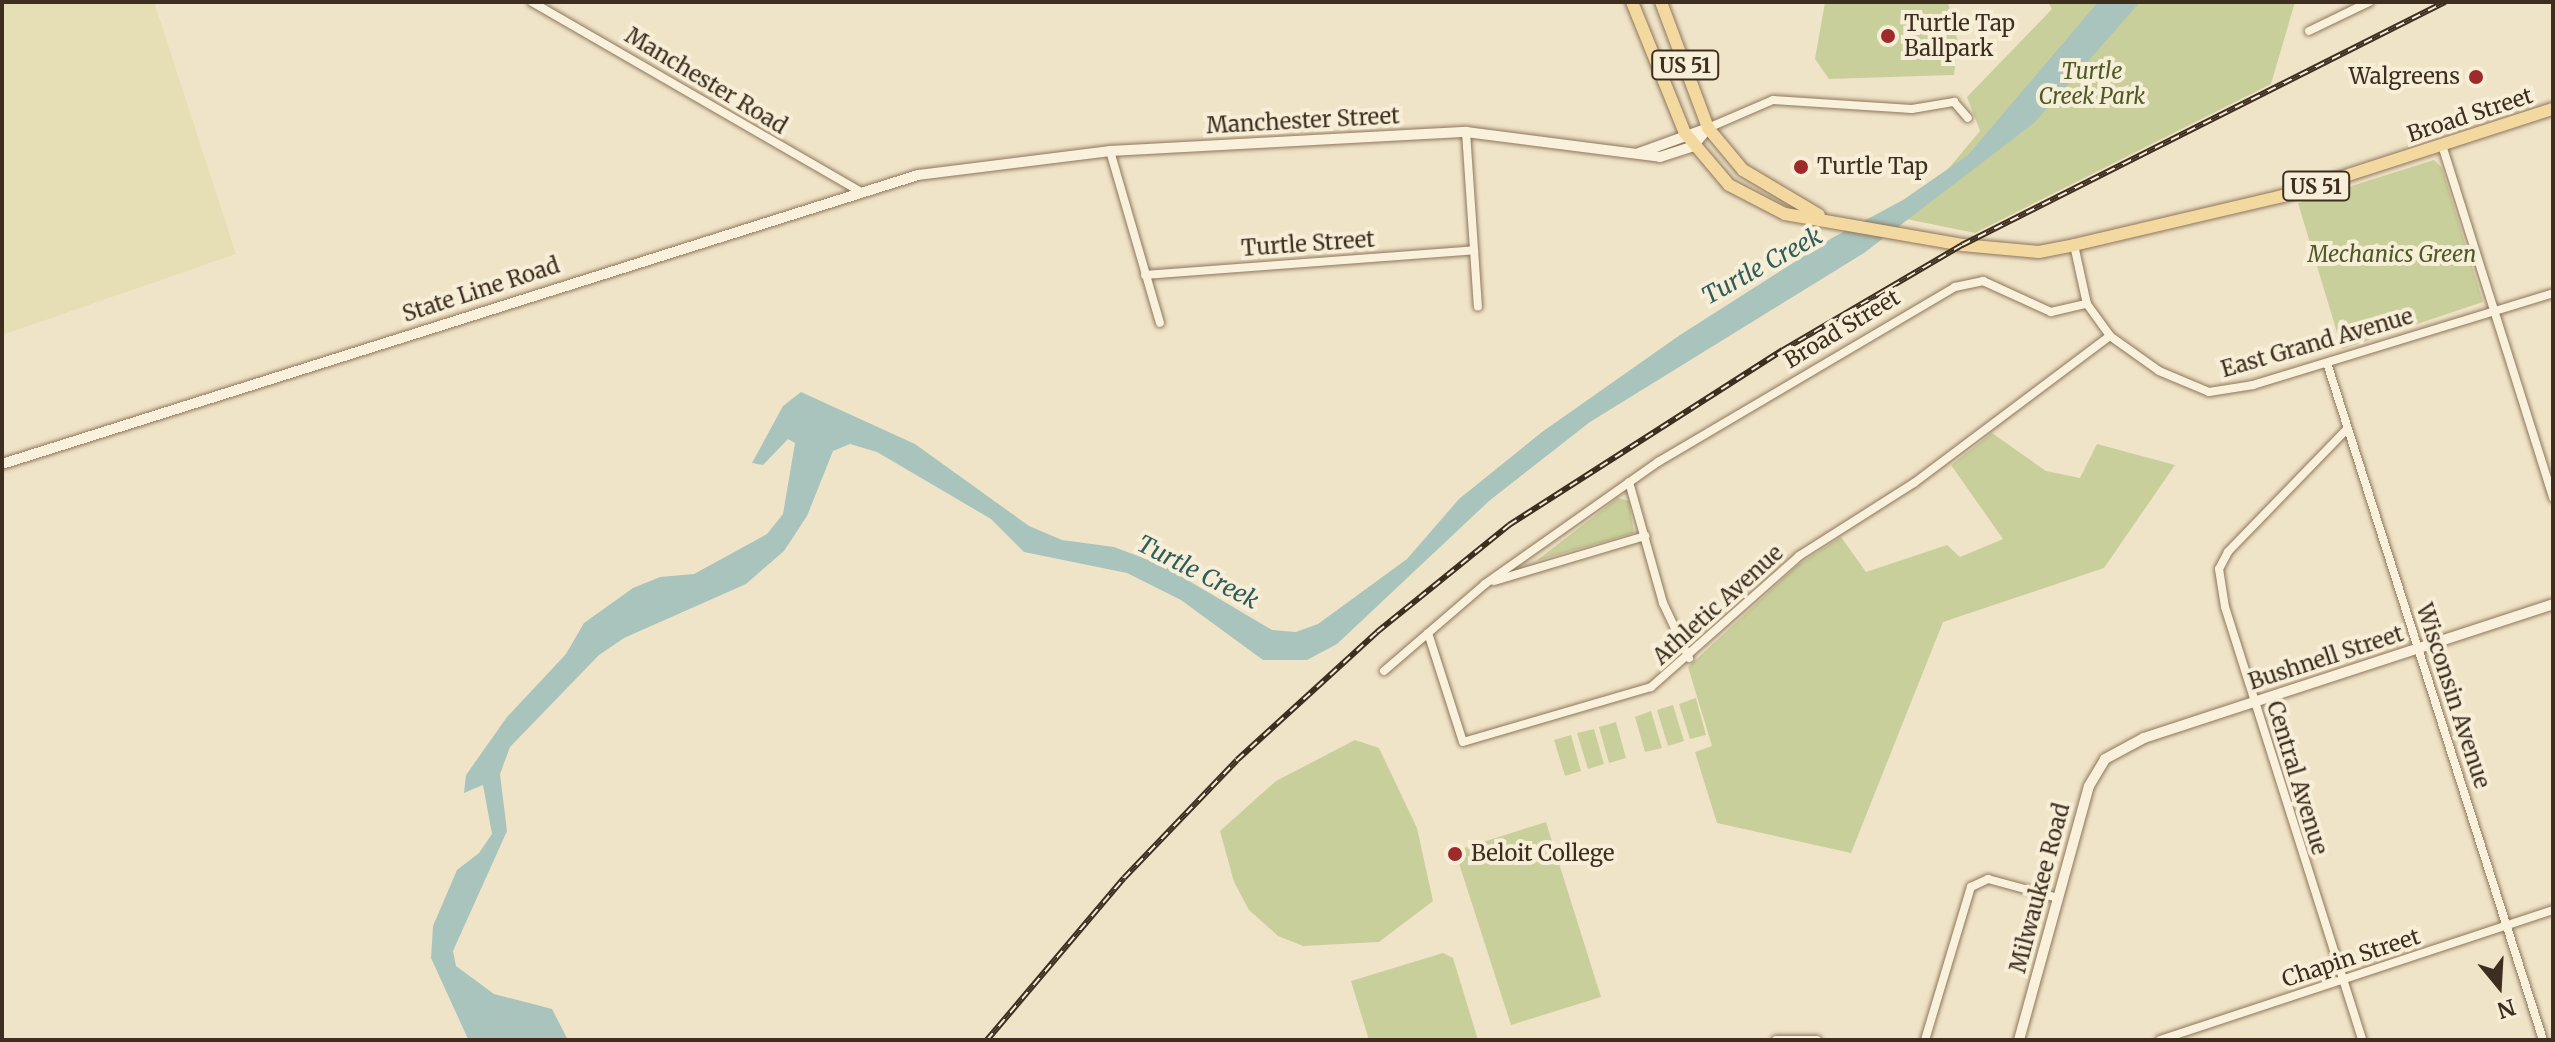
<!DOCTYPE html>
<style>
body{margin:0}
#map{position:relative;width:2555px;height:1042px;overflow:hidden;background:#f0e4c8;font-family:Merriweather,serif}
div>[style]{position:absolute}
.farmland>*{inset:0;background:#e6deb5}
.green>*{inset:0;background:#c9cf9b}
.water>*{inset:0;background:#a9c4bc}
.roads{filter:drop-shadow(0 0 2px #8d765c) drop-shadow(0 0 2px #8d765c)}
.minor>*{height:8px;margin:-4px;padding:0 4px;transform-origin:4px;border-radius:4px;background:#faf1dc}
.tertiary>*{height:10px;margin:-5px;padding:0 5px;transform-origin:5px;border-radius:5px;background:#faf1dc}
.primary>*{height:12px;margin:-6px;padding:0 6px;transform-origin:6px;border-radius:6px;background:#f3d9a0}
.rail>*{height:6px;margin-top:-3px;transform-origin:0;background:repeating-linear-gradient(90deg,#f7eed8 0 9px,#3d2e20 0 18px);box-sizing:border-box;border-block:2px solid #3d2e20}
.dots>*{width:22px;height:22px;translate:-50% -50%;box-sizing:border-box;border:4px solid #f7eed8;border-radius:50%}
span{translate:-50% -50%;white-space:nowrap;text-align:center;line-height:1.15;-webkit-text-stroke:8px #f7eed8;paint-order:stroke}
.shield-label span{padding:2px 6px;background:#f7eed8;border:2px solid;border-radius:6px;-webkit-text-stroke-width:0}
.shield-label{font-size:20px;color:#3d2e20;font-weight:700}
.poi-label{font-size:22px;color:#3d2e20}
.left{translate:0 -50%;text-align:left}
.right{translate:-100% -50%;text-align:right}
.park-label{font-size:22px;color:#4d5a26;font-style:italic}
.street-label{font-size:22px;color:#3d2e20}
.water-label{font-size:24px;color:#2f5d5a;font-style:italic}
.frame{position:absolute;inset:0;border:4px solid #3d2e20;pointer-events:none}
.north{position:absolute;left:2459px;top:946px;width:80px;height:80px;-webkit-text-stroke:6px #f7eed8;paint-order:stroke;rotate:162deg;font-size:22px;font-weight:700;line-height:32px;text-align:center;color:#3d2e20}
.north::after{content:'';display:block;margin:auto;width:28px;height:36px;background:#3d2e20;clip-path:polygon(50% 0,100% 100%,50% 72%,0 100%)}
</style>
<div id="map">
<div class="farmland">
<i style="clip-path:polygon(2px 2px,154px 2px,236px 254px,2px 335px)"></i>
</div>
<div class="green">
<i style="clip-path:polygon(1825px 2px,1948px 2px,1958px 42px,1954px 75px,1829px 79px,1815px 59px)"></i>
<i style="clip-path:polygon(2048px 2px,2295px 2px,2271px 84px,1975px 233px,1906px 219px,1980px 131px,1967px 97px,2052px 9px)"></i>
<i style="clip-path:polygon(2434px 160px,2442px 168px,2483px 302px,2342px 349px,2298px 203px)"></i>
<i style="clip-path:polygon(1992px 433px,2046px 471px,2080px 478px,2097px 444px,2175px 465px,2104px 568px,1943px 622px,1851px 853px,1717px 823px,1695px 752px,1712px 746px,1688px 667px,1798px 565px,1841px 537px,1866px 572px,1947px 545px,1960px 557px,2003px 539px,1951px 465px)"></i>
<i style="clip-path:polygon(1618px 498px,1629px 501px,1634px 533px,1536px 561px)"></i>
<i style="clip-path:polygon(1696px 698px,1706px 735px,1690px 739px,1679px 704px)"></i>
<i style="clip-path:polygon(1673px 705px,1684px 741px,1668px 746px,1657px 710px)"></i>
<i style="clip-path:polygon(1651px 711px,1662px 748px,1645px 752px,1635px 717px)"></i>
<i style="clip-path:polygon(1616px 722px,1626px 758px,1609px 763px,1599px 727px)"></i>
<i style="clip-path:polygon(1594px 729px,1604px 764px,1588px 769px,1577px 733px)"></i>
<i style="clip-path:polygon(1571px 735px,1581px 771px,1565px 776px,1554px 740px)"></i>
<i style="clip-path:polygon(1355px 740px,1379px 748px,1417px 828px,1433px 901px,1379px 942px,1303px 946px,1278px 936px,1249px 910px,1234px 882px,1220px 831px,1276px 781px)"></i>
<i style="clip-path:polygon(1546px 822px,1601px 997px,1511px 1025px,1455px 851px)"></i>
<i style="clip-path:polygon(1443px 953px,1453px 958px,1478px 1040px,1369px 1040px,1351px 981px)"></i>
</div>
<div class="water">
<i style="clip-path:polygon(2098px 2px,2140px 2px,2034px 123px,1864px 253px,1590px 422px,1489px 501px,1337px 644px,1307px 660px,1263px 660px,1181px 600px,1127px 573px,1024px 552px,991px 519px,877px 452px,850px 444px,833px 451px,807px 516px,784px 551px,746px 584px,624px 638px,599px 655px,510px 747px,500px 774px,507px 831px,453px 951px,456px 966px,494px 994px,552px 1009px,568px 1040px,468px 1039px,431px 958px,433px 926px,457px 870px,479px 853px,492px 834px,483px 785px,464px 793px,466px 775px,507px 717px,566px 654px,584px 623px,633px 588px,660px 577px,694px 574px,767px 534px,783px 514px,795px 443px,788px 439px,763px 465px,752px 463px,783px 406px,801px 392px,915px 444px,1029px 526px,1062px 540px,1114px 547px,1162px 565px,1272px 630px,1296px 632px,1318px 624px,1407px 559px,1459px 499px,1542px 432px,1680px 335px,1832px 238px,1903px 200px,1968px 155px)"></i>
</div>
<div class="roads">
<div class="minor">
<i style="left:532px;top:2px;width:380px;rotate:30deg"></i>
<i style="left:2309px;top:31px;width:67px;rotate:-25.8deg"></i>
<i style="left:1708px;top:128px;width:71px;rotate:-23.3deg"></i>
<i style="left:1773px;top:100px;width:139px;rotate:3.7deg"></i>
<i style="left:1912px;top:109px;width:43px;rotate:-9.5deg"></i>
<i style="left:1954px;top:102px;width:21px;rotate:49deg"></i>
<i style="left:1466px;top:132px;width:175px;rotate:86.1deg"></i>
<i style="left:2442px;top:145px;width:370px;rotate:72.5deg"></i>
<i style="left:1110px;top:151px;width:179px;rotate:73.8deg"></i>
<i style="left:2074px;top:245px;width:60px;rotate:77.6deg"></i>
<i style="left:2087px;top:304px;width:39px;rotate:54deg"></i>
<i style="left:2110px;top:336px;width:60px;rotate:35.5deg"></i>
<i style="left:2159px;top:371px;width:54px;rotate:22.8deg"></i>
<i style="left:2209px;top:392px;width:45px;rotate:-9deg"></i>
<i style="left:2253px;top:385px;width:314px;rotate:-17deg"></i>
<i style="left:1145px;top:275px;width:330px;rotate:-4.3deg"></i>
<i style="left:2327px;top:363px;width:711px;rotate:72.3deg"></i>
<i style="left:2347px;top:429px;width:171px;rotate:134.1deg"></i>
<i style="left:2228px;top:552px;width:19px;rotate:118deg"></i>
<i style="left:2219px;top:569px;width:38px;rotate:81deg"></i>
<i style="left:2225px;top:607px;width:454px;rotate:72.4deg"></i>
<i style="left:1629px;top:482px;width:126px;rotate:74.3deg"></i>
<i style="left:1663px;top:603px;width:61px;rotate:64.7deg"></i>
<i style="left:1494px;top:581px;width:158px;rotate:-16.6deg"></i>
<i style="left:1428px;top:633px;width:114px;rotate:72.2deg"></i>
<i style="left:1463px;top:742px;width:196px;rotate:-16.3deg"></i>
<i style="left:1651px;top:687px;width:198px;rotate:-41.5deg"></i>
<i style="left:1799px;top:556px;width:136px;rotate:-32.4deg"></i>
<i style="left:1914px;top:483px;width:245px;rotate:-36.9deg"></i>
<i style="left:1384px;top:671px;width:133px;rotate:-40.7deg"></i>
<i style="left:1485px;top:584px;width:212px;rotate:-35.2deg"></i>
<i style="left:1658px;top:462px;width:345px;rotate:-30.5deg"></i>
<i style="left:1955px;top:287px;width:29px;rotate:-12deg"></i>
<i style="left:1983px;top:281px;width:75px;rotate:24.5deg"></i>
<i style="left:2051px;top:312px;width:37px;rotate:-13deg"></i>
<i style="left:1776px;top:1040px;width:41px"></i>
<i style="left:1925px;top:1040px;width:160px;rotate:-73.3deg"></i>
<i style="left:1971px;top:887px;width:19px;rotate:-25deg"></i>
<i style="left:1988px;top:879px;width:73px;rotate:15.2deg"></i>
<i style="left:2160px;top:1040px;width:414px;rotate:-18.3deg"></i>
</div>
<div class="tertiary">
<i style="left:1639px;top:153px;width:73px;rotate:-19.9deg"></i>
<i style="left:2px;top:464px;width:961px;rotate:-17.51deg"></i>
<i style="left:918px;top:175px;width:193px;rotate:-7.1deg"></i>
<i style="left:1110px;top:151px;width:357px;rotate:-3.1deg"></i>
<i style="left:1466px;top:132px;width:196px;rotate:7.3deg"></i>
<i style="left:1660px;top:157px;width:35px;rotate:-18deg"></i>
<i style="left:1693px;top:146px;width:23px;rotate:-50deg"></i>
<i style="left:2019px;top:1040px;width:263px;rotate:-74.6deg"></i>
<i style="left:2089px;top:786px;width:31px;rotate:-59deg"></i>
<i style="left:2105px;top:759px;width:44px;rotate:-28.3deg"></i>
<i style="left:2144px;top:738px;width:430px;rotate:-18.1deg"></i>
</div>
<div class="primary">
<i style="left:1632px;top:2px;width:141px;rotate:68deg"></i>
<i style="left:1685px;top:133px;width:68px;rotate:49.8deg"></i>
<i style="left:1729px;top:185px;width:63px;rotate:27.4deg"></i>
<i style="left:1785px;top:214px;width:180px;rotate:9.9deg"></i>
<i style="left:1962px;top:245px;width:77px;rotate:5.2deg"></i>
<i style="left:2039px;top:252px;width:36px;rotate:-11deg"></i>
<i style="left:2074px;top:245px;width:215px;rotate:-13.2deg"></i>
<i style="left:2283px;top:196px;width:284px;rotate:-17.9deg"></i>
<i style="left:1661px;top:2px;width:134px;rotate:69.5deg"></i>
<i style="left:1708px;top:128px;width:55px;rotate:50.2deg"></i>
<i style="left:1743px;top:170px;width:88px;rotate:30.6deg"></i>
</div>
</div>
<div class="rail">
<i style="left:987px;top:1040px;width:212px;rotate:-49.8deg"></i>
<i style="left:1124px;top:878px;width:163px;rotate:-46.2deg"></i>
<i style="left:1237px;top:760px;width:190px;rotate:-42.4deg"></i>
<i style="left:1377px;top:632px;width:170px;rotate:-39deg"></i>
<i style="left:1509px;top:525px;width:325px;rotate:-32.6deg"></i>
<i style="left:1783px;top:350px;width:208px;rotate:-30.4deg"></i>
<i style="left:1962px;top:245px;width:541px;rotate:-26.71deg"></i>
</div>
<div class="dots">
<i style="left:1888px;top:36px;background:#9e2a2b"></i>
<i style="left:2476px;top:77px;background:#9e2a2b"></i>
<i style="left:1801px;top:167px;background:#9e2a2b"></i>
<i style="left:1455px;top:854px;background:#9e2a2b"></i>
</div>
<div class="shield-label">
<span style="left:1685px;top:65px">US 51</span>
<span style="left:2316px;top:186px">US 51</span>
</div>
<div class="poi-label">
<span class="left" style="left:1904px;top:36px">Turtle Tap<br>Ballpark</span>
<span class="right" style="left:2460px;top:77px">Walgreens</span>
<span class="left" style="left:1817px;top:167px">Turtle Tap</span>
<span class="left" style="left:1471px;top:854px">Beloit College</span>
</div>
<div class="park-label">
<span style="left:2092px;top:84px">Turtle<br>Creek Park</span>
<span style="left:2392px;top:255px">Mechanics Green</span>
</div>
<div class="street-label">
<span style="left:706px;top:81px;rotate:31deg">Manchester Road</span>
<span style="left:2470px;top:115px;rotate:-18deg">Broad Street</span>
<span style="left:1303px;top:121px;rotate:-3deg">Manchester Street</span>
<span style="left:1308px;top:244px;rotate:-4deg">Turtle Street</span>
<span style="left:481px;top:290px;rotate:-18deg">State Line Road</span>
<span style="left:1842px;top:329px;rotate:-31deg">Broad Street</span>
<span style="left:2317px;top:343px;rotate:-16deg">East Grand Avenue</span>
<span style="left:1718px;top:605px;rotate:-42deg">Athletic Avenue</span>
<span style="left:2326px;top:658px;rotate:-18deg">Bushnell Street</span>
<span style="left:2453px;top:696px;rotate:72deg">Wisconsin Avenue</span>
<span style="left:2297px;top:778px;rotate:73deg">Central Avenue</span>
<span style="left:2040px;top:888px;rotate:-75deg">Milwaukee Road</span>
<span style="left:2351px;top:958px;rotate:-18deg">Chapin Street</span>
</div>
<div class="water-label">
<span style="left:1762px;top:266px;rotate:-29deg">Turtle Creek</span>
<span style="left:1198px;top:572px;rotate:27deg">Turtle Creek</span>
</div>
<div class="frame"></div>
<div class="north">N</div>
</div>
